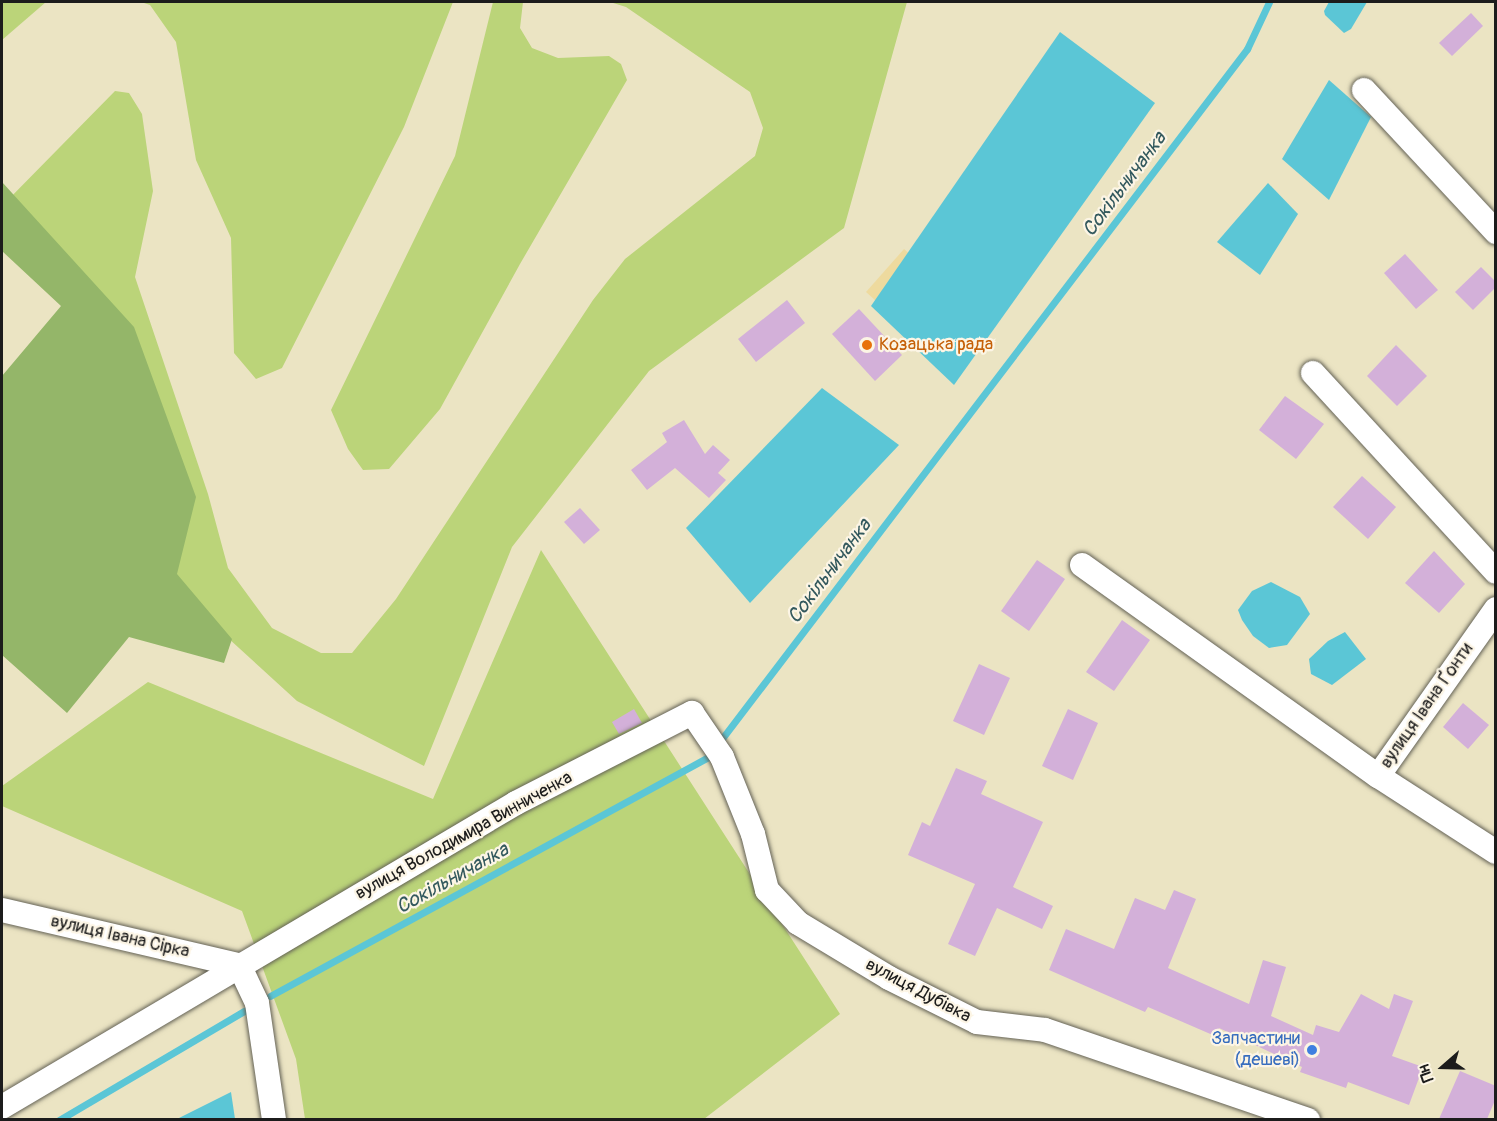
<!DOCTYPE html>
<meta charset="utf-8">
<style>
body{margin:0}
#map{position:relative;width:1497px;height:1121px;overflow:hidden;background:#ebe4c3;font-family:Pangolin,sans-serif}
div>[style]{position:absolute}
.green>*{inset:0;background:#bbd479}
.forest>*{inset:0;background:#94b669}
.sand>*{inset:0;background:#eeda9e}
.water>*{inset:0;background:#5bc6d6}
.stream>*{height:7px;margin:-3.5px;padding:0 3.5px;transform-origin:3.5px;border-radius:3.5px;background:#5bc6d6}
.building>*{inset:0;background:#d3b0d9}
.roads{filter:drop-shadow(0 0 2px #646256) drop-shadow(0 0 2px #646256)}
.street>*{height:24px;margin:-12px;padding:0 12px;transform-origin:12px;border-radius:12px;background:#fff}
.dots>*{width:16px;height:16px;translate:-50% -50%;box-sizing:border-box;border:3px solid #fcf5e5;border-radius:50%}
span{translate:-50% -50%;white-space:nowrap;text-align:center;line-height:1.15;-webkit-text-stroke:4.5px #fcf5e5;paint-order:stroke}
.food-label{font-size:18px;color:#c56008}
.left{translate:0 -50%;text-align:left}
.street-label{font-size:18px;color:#1c1c1c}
.shop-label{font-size:18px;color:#366cbe}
.right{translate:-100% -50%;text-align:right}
.water-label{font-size:20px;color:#32585d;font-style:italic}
.frame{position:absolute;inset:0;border:3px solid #1c1c1c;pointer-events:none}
.north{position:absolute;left:1413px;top:1037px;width:60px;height:60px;-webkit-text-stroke:4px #fcf5e5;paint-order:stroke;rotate:250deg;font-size:16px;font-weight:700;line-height:24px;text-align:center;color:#1c1c1c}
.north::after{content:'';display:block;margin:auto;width:21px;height:27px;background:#1c1c1c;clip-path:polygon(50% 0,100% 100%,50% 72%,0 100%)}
</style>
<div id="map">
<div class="green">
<i style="clip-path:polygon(2px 2px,46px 2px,2px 40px)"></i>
<i style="clip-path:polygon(141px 2px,453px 2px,404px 127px,282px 368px,256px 379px,234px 353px,231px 238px,196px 160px,176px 42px,150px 5px)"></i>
<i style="clip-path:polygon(493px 2px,523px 2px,520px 28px,532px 48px,558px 58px,609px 56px,621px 64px,627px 80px,520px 264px,440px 409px,389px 469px,363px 470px,348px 449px,331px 410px,455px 156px)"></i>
<i style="clip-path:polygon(610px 2px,907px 2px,844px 228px,649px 371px,512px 547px,424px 766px,297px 701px,194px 607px,101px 449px,79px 313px,2px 206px,115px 91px,129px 93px,142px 114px,153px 191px,135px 277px,208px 494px,228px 568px,272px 628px,321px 653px,352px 653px,396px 599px,593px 300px,625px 259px,755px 156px,763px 128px,750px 92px,626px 7px)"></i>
<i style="clip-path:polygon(541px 550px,840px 1014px,704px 1119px,305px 1119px,296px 1059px,242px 911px,2px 806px,2px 786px,148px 682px,433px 799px)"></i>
</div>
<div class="forest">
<i style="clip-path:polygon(2px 182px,134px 327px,196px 497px,177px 574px,232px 639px,224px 663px,129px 637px,67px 713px,2px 655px,2px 376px,61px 306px,2px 251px)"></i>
</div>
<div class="sand">
<i style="clip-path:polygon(904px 249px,924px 267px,886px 310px,866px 292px)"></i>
</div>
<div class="water">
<i style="clip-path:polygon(1329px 2px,1367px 2px,1351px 29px,1344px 33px,1325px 15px,1324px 11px)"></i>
<i style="clip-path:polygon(1060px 32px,1155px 103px,954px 385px,871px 306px)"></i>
<i style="clip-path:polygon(1329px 80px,1371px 117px,1329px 200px,1282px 159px)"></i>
<i style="clip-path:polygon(1268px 183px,1298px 214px,1260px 275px,1217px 242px)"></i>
<i style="clip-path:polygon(822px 388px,899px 445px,750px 603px,686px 528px)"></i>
<i style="clip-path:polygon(1271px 582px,1300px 597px,1310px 614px,1287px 645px,1269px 648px,1253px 636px,1242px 620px,1238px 610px,1252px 591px)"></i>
<i style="clip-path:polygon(1345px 632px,1366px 659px,1332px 685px,1311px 674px,1309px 659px,1328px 641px)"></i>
<i style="clip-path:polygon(231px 1092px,235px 1119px,179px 1119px,179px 1118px)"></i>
</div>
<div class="stream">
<i style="left:270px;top:996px;width:499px;rotate:-28.6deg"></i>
<i style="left:708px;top:757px;width:890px;rotate:-52.72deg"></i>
<i style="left:1247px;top:49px;width:52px;rotate:-64.9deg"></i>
<i style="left:59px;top:1120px;width:215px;rotate:-30.5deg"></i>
</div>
<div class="building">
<i style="clip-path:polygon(1471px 13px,1483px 26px,1452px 56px,1439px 43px)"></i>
<i style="clip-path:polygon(1405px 254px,1438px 290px,1416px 309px,1384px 273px)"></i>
<i style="clip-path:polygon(1481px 267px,1496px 282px,1496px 287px,1473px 310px,1455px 292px)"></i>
<i style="clip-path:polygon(787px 300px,805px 323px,756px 362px,738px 339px)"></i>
<i style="clip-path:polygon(859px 309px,902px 355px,875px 381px,832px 334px)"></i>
<i style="clip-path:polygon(1396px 345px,1427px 376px,1397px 406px,1367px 376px)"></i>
<i style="clip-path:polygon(1285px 396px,1324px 424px,1296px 459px,1259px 430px)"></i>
<i style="clip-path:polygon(684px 420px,705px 454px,713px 445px,730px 460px,718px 473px,726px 480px,709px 498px,675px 468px,647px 490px,631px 470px,667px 442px,662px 433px)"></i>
<i style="clip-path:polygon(1362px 476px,1396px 507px,1368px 539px,1333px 507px)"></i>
<i style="clip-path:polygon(580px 508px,600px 530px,584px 544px,564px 522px)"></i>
<i style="clip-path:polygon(1434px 551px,1465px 584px,1439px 613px,1405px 583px)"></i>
<i style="clip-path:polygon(1037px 560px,1065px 579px,1029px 631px,1001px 611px)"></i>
<i style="clip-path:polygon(1122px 620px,1150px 640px,1114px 691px,1086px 672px)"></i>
<i style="clip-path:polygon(979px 664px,1010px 678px,984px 735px,953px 721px)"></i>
<i style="clip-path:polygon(1463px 703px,1489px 725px,1468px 749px,1443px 727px)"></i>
<i style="clip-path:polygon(634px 709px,642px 723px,619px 734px,612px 722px)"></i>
<i style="clip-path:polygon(1068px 709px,1098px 723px,1073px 780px,1042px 766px)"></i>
<i style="clip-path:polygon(956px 768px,987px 781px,981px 794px,1043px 822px,1013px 887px,1053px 906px,1042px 929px,997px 908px,975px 956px,948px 944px,975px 884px,908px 855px,922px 822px,930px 826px)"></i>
<i style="clip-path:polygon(1174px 890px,1196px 899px,1168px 968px,1249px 1004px,1263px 960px,1286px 967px,1271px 1016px,1313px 1035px,1316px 1025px,1339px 1032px,1361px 994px,1389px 1009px,1394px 994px,1413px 1001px,1392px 1056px,1423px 1067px,1409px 1105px,1348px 1082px,1346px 1088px,1300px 1072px,1302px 1067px,1219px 1028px,1215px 1036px,1148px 1007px,1145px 1012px,1049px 970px,1066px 929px,1114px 949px,1135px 898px,1165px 910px)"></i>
<i style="clip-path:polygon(1460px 1071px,1496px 1086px,1496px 1098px,1487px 1119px,1439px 1119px)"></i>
</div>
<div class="roads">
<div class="street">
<i style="left:1364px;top:90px;width:194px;rotate:47.1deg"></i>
<i style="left:1313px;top:373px;width:270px;rotate:47.4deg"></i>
<i style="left:1082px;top:565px;width:364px;rotate:35.5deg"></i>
<i style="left:1496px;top:609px;width:204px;rotate:125.2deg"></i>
<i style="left:1378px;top:776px;width:140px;rotate:32.8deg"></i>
<i style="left:2px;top:910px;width:243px;rotate:13.1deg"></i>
<i style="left:239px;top:965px;width:42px;rotate:64.7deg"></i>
<i style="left:257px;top:1003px;width:118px;rotate:81.7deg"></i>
<i style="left:2px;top:1107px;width:597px;rotate:-30.6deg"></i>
<i style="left:516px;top:803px;width:198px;rotate:-27.1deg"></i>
<i style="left:692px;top:713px;width:53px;rotate:55.7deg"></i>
<i style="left:722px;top:757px;width:83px;rotate:68.1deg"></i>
<i style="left:753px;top:834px;width:58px;rotate:76deg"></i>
<i style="left:767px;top:890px;width:45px;rotate:46.8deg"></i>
<i style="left:798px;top:923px;width:106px;rotate:31.1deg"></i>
<i style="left:889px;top:978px;width:98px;rotate:26.6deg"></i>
<i style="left:977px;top:1022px;width:68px;rotate:6.7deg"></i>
<i style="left:1045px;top:1030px;width:278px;rotate:18.9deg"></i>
</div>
</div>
<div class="dots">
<i style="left:867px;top:345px;background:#e8710a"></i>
<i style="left:1312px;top:1050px;background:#3f7fe0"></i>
</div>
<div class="food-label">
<span class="left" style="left:879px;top:345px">Козацька рада</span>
</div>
<div class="street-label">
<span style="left:1427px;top:706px;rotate:-55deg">вулиця Івана Ґонти</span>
<span style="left:464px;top:836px;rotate:-29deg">вулиця Володимира Винниченка</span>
<span style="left:120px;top:937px;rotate:13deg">вулиця Івана Сірка</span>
<span style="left:918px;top:991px;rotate:28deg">вулиця Дубівка</span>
</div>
<div class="shop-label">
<span class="right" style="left:1300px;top:1050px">Запчастини<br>(дешеві)</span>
</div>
<div class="water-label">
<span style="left:1124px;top:184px;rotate:-53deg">Сокільничанка</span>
<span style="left:829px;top:571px;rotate:-53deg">Сокільничанка</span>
<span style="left:452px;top:878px;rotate:-29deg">Сокільничанка</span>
</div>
<div class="frame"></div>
<div class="north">Пн</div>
</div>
